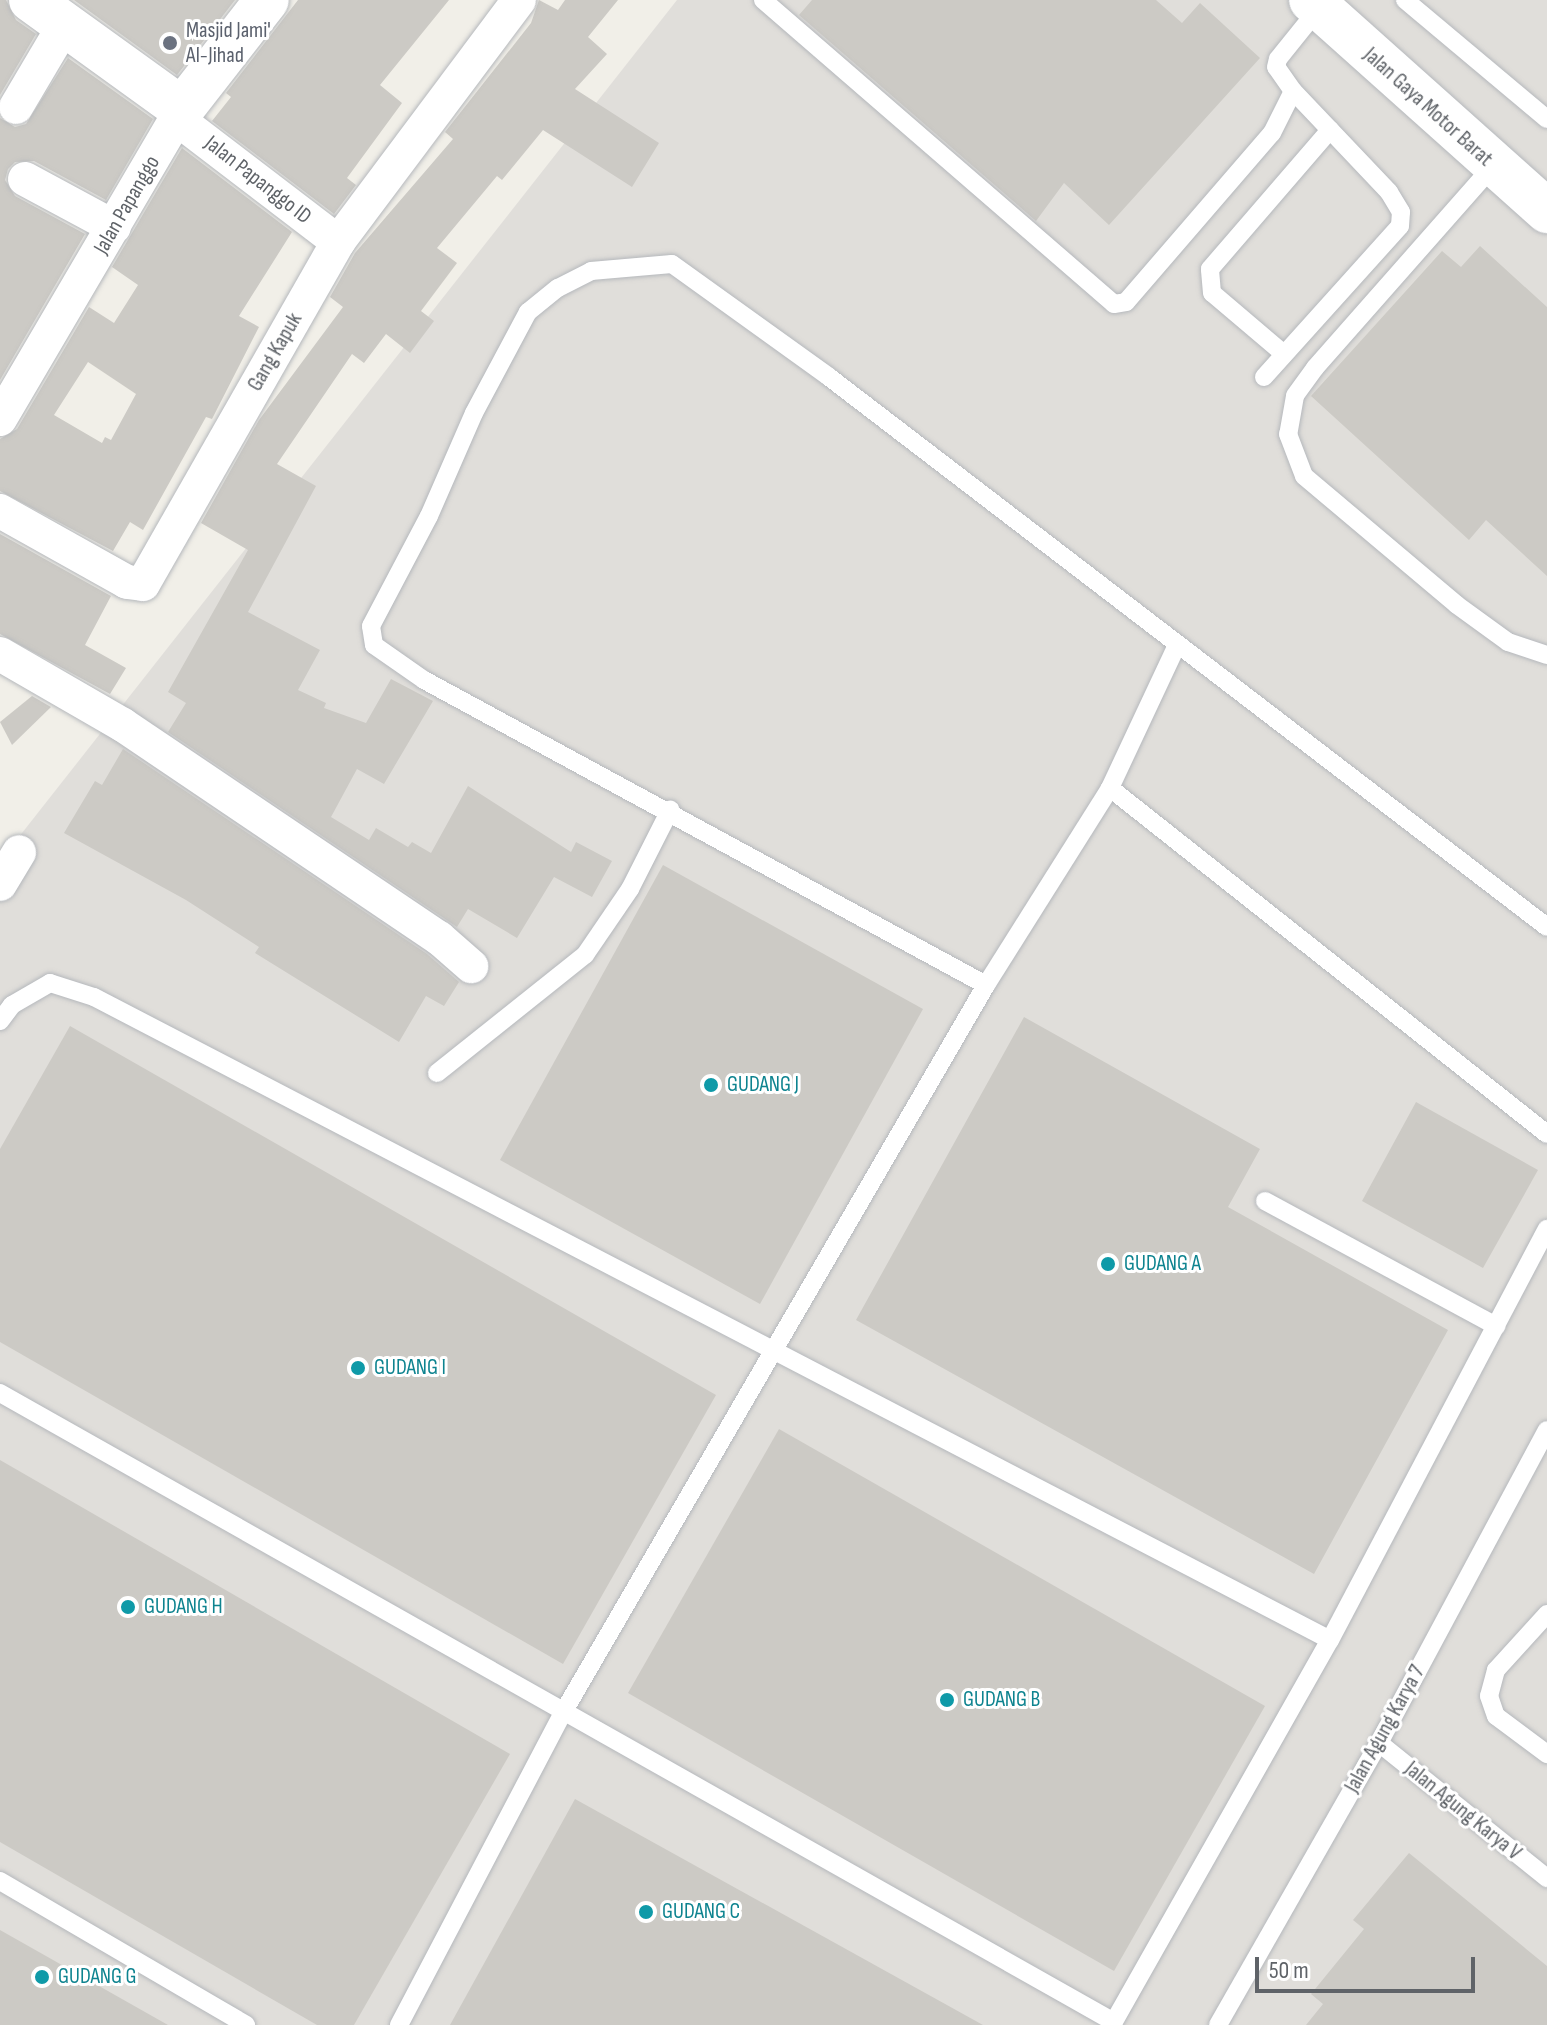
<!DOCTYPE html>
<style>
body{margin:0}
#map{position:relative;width:1547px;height:2025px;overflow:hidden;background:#f1efe8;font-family:"Sofia Sans Condensed",sans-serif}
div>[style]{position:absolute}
.industrial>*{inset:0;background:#e0deda}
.building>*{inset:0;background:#cccac5}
.roads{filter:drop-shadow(0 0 2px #b5b8bc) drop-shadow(0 0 2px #b5b8bc)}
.service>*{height:18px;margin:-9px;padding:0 9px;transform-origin:9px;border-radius:9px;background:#fff}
.minor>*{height:34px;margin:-17px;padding:0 17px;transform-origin:17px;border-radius:17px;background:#fff}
.tertiary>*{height:44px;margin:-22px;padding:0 22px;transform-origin:22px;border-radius:22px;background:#fff}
.dots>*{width:22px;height:22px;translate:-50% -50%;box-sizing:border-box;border:4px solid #fff;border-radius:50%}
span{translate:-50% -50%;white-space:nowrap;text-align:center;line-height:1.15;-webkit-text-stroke:6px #fff;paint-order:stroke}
.worship-label{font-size:22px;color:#5b616d}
.left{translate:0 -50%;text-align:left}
.street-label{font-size:22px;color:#5f6368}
.culture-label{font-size:22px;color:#0d838f}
.scale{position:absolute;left:1255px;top:1957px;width:220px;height:36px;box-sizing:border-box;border:4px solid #5f6368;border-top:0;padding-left:10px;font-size:24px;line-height:28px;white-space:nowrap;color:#5f6368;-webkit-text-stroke:6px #fff;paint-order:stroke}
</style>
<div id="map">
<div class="industrial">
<i style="clip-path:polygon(677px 0,1547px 0,1547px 2025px,0 2025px,0 861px)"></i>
</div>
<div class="building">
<i style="clip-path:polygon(0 0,6px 0,16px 20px,36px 34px,0 95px)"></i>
<i style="clip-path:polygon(74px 0,235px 0,177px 75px)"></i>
<i style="clip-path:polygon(298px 0,449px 0,380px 85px,402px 103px,347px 178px,356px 185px,334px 214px,212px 121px,231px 97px,226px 93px)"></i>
<i style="clip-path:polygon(539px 0,558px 10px,565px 0,618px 0,588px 37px,607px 54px,575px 89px,659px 143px,632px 187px,543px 130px,502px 180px,497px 176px,437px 248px,457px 263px,421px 311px,434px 321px,410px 353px,386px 334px,364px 363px,352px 354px,277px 464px,316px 486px,248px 612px,320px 650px,298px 690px,326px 703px,324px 708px,366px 723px,391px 679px,433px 701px,384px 784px,357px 769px,331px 817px,369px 840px,376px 828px,408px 847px,412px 842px,431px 853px,468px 786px,571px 852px,576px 842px,612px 861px,592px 897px,554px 877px,517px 938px,468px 909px,457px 927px,168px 732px,186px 703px,168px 692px,248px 550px,201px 523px,259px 420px,343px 307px,330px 297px,355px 253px,453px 139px,445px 132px,531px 23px)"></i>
<i style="clip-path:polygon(812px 0,1156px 0,1182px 23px,1200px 3px,1260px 58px,1109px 225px,1064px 183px,1036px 221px,799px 15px)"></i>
<i style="clip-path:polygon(68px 58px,153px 119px,106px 200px,34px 161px,15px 162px,8px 169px,5px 180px,15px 196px,85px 234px,0 380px,0 118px,15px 127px,26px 124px)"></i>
<i style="clip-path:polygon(evenodd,182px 148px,292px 232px,239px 316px,259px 327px,212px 419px,206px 417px,143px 530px,130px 522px,113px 551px,0 491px,0 439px,17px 429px,89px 307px,114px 323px,138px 285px,112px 267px,182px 148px,88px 362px,136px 394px,111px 440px,105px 437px,102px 443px,54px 415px,88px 362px)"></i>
<i style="clip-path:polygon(1480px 246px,1547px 307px,1547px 576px,1486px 520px,1469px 540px,1311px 396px,1442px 251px,1461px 267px)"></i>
<i style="clip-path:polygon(0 534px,111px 596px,85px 645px,126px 668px,110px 694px,0 634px)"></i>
<i style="clip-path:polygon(32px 696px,51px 707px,12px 745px,0 722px)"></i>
<i style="clip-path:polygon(123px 749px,427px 954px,459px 982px,444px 1006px,426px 996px,399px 1042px,255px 953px,259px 947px,186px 900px,64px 833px,95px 781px,102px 785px)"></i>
<i style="clip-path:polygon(663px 865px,923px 1009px,760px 1304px,500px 1160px)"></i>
<i style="clip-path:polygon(1024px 1017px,1260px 1149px,1228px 1207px,1448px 1330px,1314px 1574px,856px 1320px)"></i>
<i style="clip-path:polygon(70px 1026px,716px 1395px,563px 1664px,0 1342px,0 1149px)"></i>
<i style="clip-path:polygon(1416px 1102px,1538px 1170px,1483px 1268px,1362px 1201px)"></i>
<i style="clip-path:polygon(779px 1429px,1265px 1706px,1114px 1971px,628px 1693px)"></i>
<i style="clip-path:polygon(0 1460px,510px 1754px,354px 2025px,317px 2025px,0 1842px)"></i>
<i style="clip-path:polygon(575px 1799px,983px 2025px,450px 2025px)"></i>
<i style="clip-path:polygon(1409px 1853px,1547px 1966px,1547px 2025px,1306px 2025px,1323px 2004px,1311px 1994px,1364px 1929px,1353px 1920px)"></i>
<i style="clip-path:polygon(0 1930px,168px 2025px,0 2025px)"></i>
</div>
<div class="roads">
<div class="service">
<i style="left:763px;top:0;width:464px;rotate:40.9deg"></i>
<i style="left:1114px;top:304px;width:12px;rotate:-9deg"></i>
<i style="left:1126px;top:302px;width:223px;rotate:-49.2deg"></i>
<i style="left:1272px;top:133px;width:47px;rotate:-63.4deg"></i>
<i style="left:1293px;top:91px;width:29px;rotate:-125deg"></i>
<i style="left:1276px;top:67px;width:8px;rotate:-76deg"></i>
<i style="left:1278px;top:59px;width:65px;rotate:-51.2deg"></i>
<i style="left:1405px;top:0;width:185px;rotate:40deg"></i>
<i style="left:1493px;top:166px;width:269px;rotate:131.4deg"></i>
<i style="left:1315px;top:368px;width:34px;rotate:126deg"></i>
<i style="left:1295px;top:396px;width:39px;rotate:100deg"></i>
<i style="left:1288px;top:434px;width:45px;rotate:69.1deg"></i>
<i style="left:1304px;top:476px;width:200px;rotate:40.1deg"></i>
<i style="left:1457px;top:605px;width:63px;rotate:36deg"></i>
<i style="left:1508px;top:642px;width:41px;rotate:18.4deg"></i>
<i style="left:1284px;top:354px;width:94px;rotate:-139.7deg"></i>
<i style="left:1212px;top:293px;width:24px;rotate:-95deg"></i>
<i style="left:1210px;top:269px;width:184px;rotate:-49.2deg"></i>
<i style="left:1264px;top:377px;width:203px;rotate:-48deg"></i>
<i style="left:1400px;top:226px;width:14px;rotate:-86deg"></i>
<i style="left:1401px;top:212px;width:23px;rotate:-121deg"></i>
<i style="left:1389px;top:192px;width:139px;rotate:-133.5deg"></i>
<i style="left:1110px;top:788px;width:557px;rotate:38.37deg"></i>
<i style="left:986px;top:985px;width:639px;rotate:-151.51deg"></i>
<i style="left:424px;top:680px;width:61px;rotate:-145deg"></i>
<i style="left:374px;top:645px;width:19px;rotate:-99deg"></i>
<i style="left:371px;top:626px;width:124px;rotate:-62.2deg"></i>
<i style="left:429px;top:516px;width:112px;rotate:-66.4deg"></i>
<i style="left:474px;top:413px;width:115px;rotate:-61.9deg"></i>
<i style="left:528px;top:312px;width:38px;rotate:-39deg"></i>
<i style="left:558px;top:288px;width:37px;rotate:-27deg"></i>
<i style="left:591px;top:271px;width:81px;rotate:-4.9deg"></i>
<i style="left:672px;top:264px;width:193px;rotate:35.7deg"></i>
<i style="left:829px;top:377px;width:904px;rotate:37.45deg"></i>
<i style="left:0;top:1021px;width:20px;rotate:-53deg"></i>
<i style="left:12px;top:1005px;width:44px;rotate:-30.1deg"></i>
<i style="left:50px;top:983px;width:46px;rotate:17.7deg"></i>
<i style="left:94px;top:997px;width:1393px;rotate:27.48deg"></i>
<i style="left:437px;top:1073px;width:189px;rotate:-38.6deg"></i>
<i style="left:585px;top:955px;width:80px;rotate:-55.7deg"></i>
<i style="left:630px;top:889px;width:89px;rotate:-63.1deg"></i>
<i style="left:1265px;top:1201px;width:263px;rotate:28.4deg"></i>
<i style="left:0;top:1393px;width:1279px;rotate:29.45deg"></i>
<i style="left:1547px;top:1614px;width:76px;rotate:132.3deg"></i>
<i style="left:1496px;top:1670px;width:27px;rotate:105deg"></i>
<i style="left:1489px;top:1696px;width:21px;rotate:71deg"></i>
<i style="left:1496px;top:1716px;width:64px;rotate:36.7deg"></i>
<i style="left:1379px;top:1743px;width:216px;rotate:38.8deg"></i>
<i style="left:0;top:1881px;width:285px;rotate:30.3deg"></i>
<i style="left:399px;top:2025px;width:355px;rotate:-62.3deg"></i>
<i style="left:564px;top:1711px;width:840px;rotate:-59.83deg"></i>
<i style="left:986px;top:985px;width:233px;rotate:-57.8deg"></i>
<i style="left:1110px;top:788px;width:156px;rotate:-64.9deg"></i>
<i style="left:1112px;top:2025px;width:442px;rotate:-60.5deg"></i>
<i style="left:1330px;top:1640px;width:465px;rotate:-62.2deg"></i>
<i style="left:1218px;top:2025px;width:325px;rotate:-60.3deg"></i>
<i style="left:1379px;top:1743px;width:355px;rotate:-61.8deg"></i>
</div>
<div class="minor">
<i style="left:16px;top:107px;width:96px;rotate:-59.4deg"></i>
<i style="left:176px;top:118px;width:204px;rotate:37.4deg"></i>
<i style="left:25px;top:179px;width:101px;rotate:28.3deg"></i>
<i style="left:0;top:419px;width:359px;rotate:-59.6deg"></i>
<i style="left:0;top:511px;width:145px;rotate:29.2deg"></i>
<i style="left:127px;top:582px;width:16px;rotate:7deg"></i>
<i style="left:143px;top:584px;width:394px;rotate:-60.3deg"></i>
<i style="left:338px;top:242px;width:302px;rotate:-53.2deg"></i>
<i style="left:0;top:654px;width:142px;rotate:30deg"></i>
<i style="left:123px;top:725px;width:381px;rotate:34deg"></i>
<i style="left:439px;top:938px;width:43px;rotate:41.2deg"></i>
<i style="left:0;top:884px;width:37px;rotate:-59deg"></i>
</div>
<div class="tertiary">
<i style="left:31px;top:0;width:186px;rotate:35.8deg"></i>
<i style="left:182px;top:109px;width:138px;rotate:-52.1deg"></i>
<i style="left:1311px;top:0;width:317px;rotate:41.8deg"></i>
</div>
</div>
<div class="dots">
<i style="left:170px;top:43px;background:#6b7280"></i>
<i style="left:711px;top:1085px;background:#0f9aa8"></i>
<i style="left:1108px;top:1264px;background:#0f9aa8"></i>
<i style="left:358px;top:1368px;background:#0f9aa8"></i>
<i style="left:128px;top:1607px;background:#0f9aa8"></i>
<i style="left:947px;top:1700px;background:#0f9aa8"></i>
<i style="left:646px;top:1912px;background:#0f9aa8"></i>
<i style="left:42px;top:1977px;background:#0f9aa8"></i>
</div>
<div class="worship-label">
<span class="left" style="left:186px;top:43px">Masjid Jami'<br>Al-Jihad</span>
</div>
<div class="street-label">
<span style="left:1428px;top:107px;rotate:42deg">Jalan Gaya Motor Barat</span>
<span style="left:258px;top:180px;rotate:38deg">Jalan Papanggo ID</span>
<span style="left:127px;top:205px;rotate:-60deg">Jalan Papanggo</span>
<span style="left:275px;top:352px;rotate:-60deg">Gang Kapuk</span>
<span style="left:1385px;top:1729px;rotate:-61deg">Jalan Agung Karya 7</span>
<span style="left:1463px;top:1811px;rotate:39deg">Jalan Agung Karya V</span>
</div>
<div class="culture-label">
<span class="left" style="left:727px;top:1085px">GUDANG J</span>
<span class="left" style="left:1124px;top:1264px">GUDANG A</span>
<span class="left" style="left:374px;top:1368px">GUDANG I</span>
<span class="left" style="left:144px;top:1607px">GUDANG H</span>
<span class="left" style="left:963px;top:1700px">GUDANG B</span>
<span class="left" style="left:662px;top:1912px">GUDANG C</span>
<span class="left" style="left:58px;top:1977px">GUDANG G</span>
</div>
<div class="scale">50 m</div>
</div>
